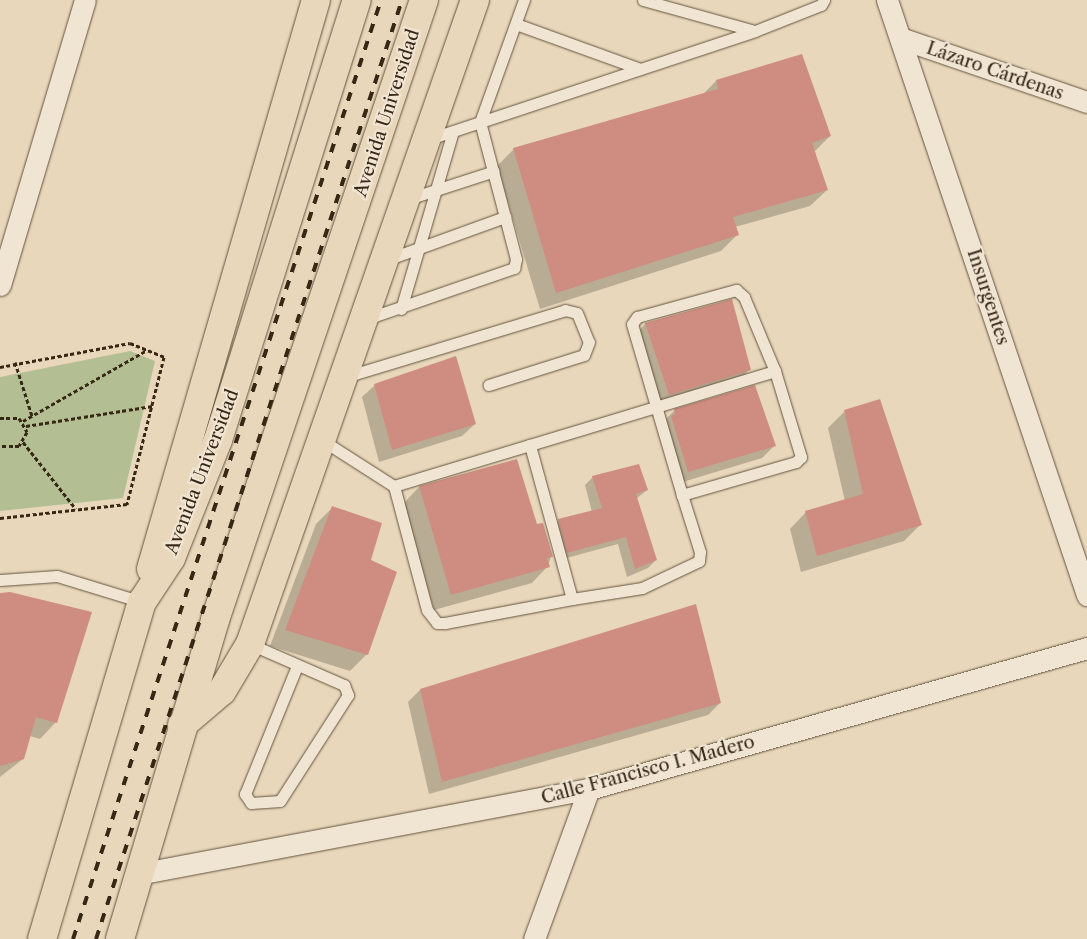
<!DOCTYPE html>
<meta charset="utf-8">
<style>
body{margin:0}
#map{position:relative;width:1087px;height:939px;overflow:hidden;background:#e8d7ba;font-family:"Libre Caslon Text",serif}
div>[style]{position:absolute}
.green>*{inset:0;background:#b3bf92}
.shadow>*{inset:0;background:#0003}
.building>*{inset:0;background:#ce8d80}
.path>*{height:3px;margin-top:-1.5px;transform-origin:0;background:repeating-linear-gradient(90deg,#372816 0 4px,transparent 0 6.5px)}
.roads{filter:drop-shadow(0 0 1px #63543f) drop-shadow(0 0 1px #63543f)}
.service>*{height:11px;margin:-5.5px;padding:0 5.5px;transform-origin:5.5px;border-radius:5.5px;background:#f0e5d2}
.minor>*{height:21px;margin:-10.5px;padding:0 10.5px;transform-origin:10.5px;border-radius:10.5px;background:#f0e5d2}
.trunk>*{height:28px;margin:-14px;padding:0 14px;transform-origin:14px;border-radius:14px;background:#e8d7ba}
.rail>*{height:4px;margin-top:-2px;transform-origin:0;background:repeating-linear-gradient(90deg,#372816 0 9px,transparent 0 18px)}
span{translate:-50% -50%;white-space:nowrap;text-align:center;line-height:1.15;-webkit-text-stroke:4.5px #f0e5d2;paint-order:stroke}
.street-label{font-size:18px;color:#372816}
</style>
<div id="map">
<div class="green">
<i style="clip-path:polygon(130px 351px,155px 361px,123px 498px,0 511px,0 377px)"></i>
</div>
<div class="shadow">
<i style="clip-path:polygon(716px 81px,830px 136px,814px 152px,827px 190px,810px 206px,735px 227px,737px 235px,721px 251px,540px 309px,497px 166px,514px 149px,702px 95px)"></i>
<i style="clip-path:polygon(731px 300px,749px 370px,737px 383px,656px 407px,633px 337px,645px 324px)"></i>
<i style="clip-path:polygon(375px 385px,475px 424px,462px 436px,379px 462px,362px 397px)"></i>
<i style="clip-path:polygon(755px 386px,774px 446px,762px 458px,676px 484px,662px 423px,674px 411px)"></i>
<i style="clip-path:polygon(844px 412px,920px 525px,904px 541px,801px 572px,790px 529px,806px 512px,845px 501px,828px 428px)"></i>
<i style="clip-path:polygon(516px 460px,536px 526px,551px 556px,548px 566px,532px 583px,434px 610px,403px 504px,419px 487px)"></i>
<i style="clip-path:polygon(593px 477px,647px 490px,636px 499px,656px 560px,648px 568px,627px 577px,618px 544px,559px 560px,550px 529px,559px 520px,592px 512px,585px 485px)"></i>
<i style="clip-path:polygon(332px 508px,369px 561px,367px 654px,350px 671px,270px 646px,316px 524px)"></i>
<i style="clip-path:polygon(0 594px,56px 722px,40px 739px,30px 736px,23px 759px,0 777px)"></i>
<i style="clip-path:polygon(420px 690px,720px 703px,708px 715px,429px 794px,408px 702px)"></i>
</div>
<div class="building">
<i style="clip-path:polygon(802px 54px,831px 136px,812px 143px,828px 190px,733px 217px,739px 235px,556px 293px,513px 148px,718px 89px,716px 80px)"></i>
<i style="clip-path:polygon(732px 299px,751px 370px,669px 395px,645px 323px)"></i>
<i style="clip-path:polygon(456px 356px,476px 424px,392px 450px,374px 384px)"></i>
<i style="clip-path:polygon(755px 385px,776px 446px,688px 472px,671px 416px,675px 414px,674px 409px)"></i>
<i style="clip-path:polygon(880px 399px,922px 525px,817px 556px,805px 511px,863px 494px,844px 410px)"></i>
<i style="clip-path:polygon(517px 459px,537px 524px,543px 523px,553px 557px,547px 558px,550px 567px,451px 595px,419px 486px)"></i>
<i style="clip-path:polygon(639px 464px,648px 490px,636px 494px,657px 560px,635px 569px,626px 537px,567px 553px,558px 519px,602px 508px,592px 476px)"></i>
<i style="clip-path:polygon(332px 506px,382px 523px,371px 560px,397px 572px,368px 655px,285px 630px)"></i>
<i style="clip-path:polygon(10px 592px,92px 612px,57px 723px,36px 717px,24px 759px,0 766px,0 593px)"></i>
<i style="clip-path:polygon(696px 604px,721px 703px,442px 782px,420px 689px)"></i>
</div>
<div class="path">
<i style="left:15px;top:362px;width:57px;rotate:72.5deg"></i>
<i style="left:0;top:367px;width:132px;rotate:-10.5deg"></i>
<i style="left:130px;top:343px;width:37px;rotate:22deg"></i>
<i style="left:164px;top:357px;width:152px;rotate:104.1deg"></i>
<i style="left:127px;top:504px;width:128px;rotate:173.7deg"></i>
<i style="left:0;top:418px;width:19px"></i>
<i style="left:19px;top:418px;width:16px;rotate:60deg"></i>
<i style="left:27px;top:432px;width:16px;rotate:120deg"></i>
<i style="left:19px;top:446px;width:19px;rotate:180deg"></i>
<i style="left:23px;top:421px;width:143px;rotate:-29.8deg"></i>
<i style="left:26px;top:426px;width:128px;rotate:-9deg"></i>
<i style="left:23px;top:442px;width:85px;rotate:51.7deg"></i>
</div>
<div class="roads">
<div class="service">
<i style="left:643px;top:0;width:116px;rotate:15.5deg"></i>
<i style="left:516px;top:24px;width:132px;rotate:19.9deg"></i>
<i style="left:429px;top:139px;width:343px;rotate:-18.3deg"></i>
<i style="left:755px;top:31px;width:71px;rotate:-21.5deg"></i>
<i style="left:821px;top:5px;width:6px;rotate:-59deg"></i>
<i style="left:408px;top:199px;width:90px;rotate:-18deg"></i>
<i style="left:386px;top:260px;width:127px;rotate:-19.9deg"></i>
<i style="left:401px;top:309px;width:185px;rotate:-73.7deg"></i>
<i style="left:366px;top:319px;width:157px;rotate:-19deg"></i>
<i style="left:514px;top:268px;width:9px;rotate:-77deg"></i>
<i style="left:516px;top:259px;width:142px;rotate:-104.7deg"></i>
<i style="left:480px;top:122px;width:130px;rotate:-70.2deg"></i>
<i style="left:345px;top:377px;width:230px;rotate:-16.9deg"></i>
<i style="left:565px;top:310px;width:12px;rotate:14deg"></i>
<i style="left:577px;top:313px;width:31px;rotate:68deg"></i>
<i style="left:589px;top:342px;width:14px;rotate:111deg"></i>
<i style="left:584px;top:355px;width:100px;rotate:162.5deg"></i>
<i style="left:322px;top:440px;width:85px;rotate:32.6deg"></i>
<i style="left:394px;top:486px;width:128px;rotate:75.1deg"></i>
<i style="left:427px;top:610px;width:16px;rotate:52deg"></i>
<i style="left:437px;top:623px;width:8px"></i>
<i style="left:445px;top:623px;width:129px;rotate:-10.7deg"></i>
<i style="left:572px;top:599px;width:160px;rotate:-105.3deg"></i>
<i style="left:394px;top:486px;width:398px;rotate:-16.8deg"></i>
<i style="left:0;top:580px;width:57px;rotate:-4deg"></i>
<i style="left:57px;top:576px;width:89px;rotate:17deg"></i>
<i style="left:572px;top:599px;width:71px;rotate:-8.9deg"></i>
<i style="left:642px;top:588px;width:63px;rotate:-25.3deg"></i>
<i style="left:699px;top:561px;width:9px;rotate:-84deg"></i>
<i style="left:700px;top:552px;width:60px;rotate:-107.5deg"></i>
<i style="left:682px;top:495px;width:178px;rotate:-106.3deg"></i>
<i style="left:632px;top:324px;width:9px;rotate:-54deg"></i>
<i style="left:637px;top:317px;width:103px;rotate:-15.3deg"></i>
<i style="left:736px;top:290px;width:11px;rotate:41deg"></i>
<i style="left:744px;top:297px;width:80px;rotate:67.3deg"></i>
<i style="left:775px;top:371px;width:90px;rotate:73.2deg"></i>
<i style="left:801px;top:457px;width:7px;rotate:135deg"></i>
<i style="left:796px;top:462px;width:119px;rotate:163.9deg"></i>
<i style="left:250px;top:644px;width:103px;rotate:23.6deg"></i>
<i style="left:344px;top:685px;width:11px;rotate:68deg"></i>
<i style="left:348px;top:695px;width:126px;rotate:122.7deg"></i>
<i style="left:280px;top:801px;width:29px;rotate:176deg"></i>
<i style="left:251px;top:803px;width:11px;rotate:-124deg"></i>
<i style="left:245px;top:794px;width:138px;rotate:-67.9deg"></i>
</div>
<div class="minor">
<i style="left:887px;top:0;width:628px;rotate:71.42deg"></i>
<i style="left:903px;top:39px;width:194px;rotate:18.9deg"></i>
<i style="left:0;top:285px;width:297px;rotate:-73.4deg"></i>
<i style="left:143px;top:873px;width:454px;rotate:-10.7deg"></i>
<i style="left:589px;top:789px;width:518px;rotate:-15.81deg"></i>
<i style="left:534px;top:939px;width:160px;rotate:-69.9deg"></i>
</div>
<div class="trunk">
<i style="left:151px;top:569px;width:592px;rotate:-73.83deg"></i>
<i style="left:182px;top:725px;width:52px;rotate:-40.4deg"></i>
<i style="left:222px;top:691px;width:55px;rotate:-59.2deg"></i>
<i style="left:250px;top:644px;width:682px;rotate:-70.74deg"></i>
<i style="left:42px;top:939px;width:352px;rotate:-73.5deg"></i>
<i style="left:142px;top:602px;width:53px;rotate:-56.6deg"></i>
<i style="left:171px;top:558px;width:127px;rotate:-68.3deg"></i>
<i style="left:218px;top:440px;width:461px;rotate:-72.5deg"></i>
<i style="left:120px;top:939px;width:333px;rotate:-73.4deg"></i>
<i style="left:215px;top:620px;width:654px;rotate:-71.37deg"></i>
</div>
</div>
<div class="rail">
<i style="left:73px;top:939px;width:988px;rotate:-71.84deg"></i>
<i style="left:96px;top:939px;width:988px;rotate:-71.95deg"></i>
</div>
<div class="street-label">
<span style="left:995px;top:71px;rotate:19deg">Lázaro Cárdenas</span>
<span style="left:387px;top:113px;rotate:-72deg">Avenida Universidad</span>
<span style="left:988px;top:297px;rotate:72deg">Insurgentes</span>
<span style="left:202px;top:472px;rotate:-69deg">Avenida Universidad</span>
<span style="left:648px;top:770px;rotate:-15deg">Calle Francisco I. Madero</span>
</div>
</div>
